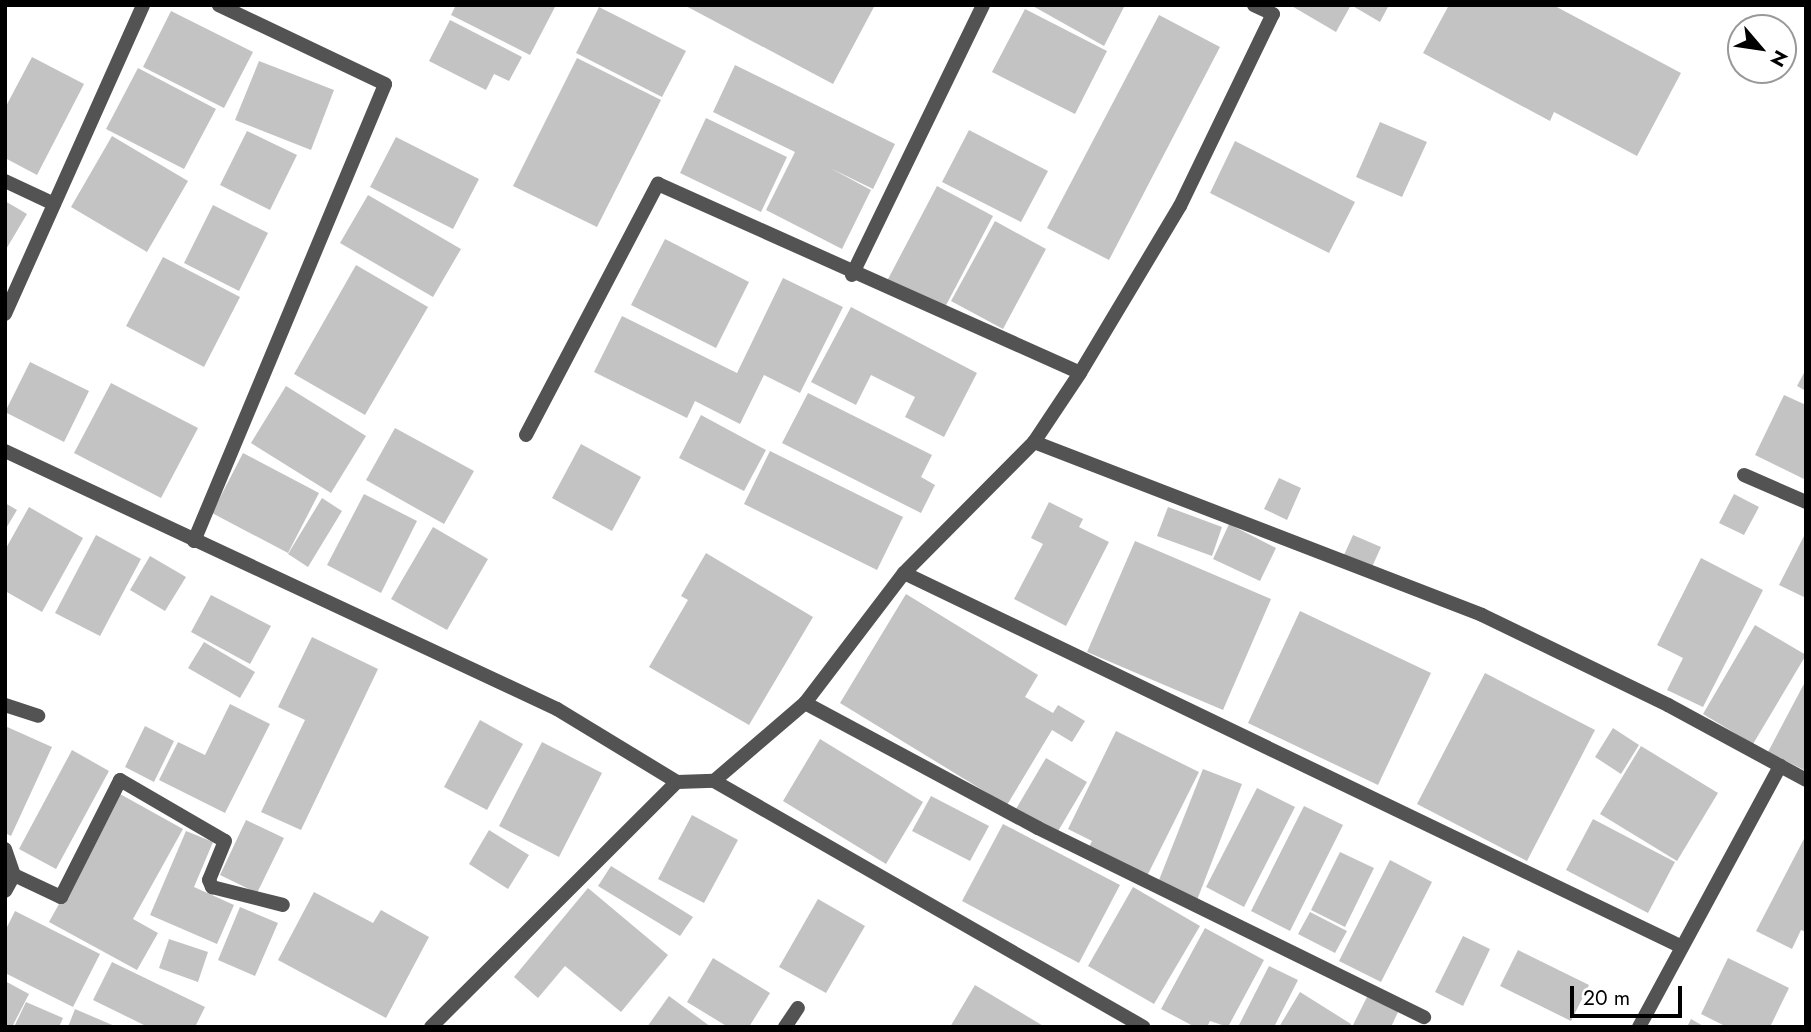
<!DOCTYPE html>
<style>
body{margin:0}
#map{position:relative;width:1811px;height:1032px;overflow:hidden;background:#fff;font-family:Jost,sans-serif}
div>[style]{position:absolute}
.building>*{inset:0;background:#c3c3c3}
.minor>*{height:14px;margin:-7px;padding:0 7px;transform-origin:7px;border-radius:7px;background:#535353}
span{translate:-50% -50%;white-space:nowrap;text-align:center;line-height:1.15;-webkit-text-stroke:5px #fff;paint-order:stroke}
.frame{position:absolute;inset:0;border:7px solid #000;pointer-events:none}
.north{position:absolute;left:1727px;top:14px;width:70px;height:70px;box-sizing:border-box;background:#fff;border:2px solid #999;border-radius:50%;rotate:119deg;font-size:19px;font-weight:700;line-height:28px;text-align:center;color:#000}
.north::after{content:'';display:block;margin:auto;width:24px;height:32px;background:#000;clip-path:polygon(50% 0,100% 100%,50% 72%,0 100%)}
.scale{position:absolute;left:1570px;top:986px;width:112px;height:32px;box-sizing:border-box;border:4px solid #000;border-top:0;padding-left:9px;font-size:21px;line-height:24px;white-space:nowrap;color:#000;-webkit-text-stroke:5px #fff;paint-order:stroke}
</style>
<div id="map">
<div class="building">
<i style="clip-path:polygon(456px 5px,556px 5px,530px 55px,451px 15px)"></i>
<i style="clip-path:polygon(684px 5px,875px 5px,833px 84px)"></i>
<i style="clip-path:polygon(1031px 5px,1125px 5px,1104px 46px)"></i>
<i style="clip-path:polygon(1290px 5px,1389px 5px,1380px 22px,1351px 5px,1336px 32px)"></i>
<i style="clip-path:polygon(1449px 5px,1553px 5px,1681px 73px,1637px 156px,1554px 112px,1550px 121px,1423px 53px)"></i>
<i style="clip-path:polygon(599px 7px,686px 51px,662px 97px,576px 53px)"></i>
<i style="clip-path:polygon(1025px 9px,1107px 51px,1075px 114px,992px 72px)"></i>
<i style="clip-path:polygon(171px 11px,253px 52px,224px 108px,143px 67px)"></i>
<i style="clip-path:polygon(1159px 15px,1220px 47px,1109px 260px,1047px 228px)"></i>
<i style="clip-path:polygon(450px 20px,522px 57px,509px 81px,494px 74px,486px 90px,429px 61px)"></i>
<i style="clip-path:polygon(32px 57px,84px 84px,37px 175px,5px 158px,5px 108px)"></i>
<i style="clip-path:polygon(577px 58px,661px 100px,597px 227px,513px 186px)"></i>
<i style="clip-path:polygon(259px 61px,334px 90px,311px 150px,235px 120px)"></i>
<i style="clip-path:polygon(735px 65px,895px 144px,873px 189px,830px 168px,871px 190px,842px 249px,766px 210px,795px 152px,713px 112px)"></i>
<i style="clip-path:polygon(138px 68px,216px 109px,184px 169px,106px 129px)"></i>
<i style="clip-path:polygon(706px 118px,787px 157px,761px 212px,680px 173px)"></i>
<i style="clip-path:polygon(1380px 122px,1427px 142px,1402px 197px,1356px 177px)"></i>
<i style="clip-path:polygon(969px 130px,1048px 171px,1021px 222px,942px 182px)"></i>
<i style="clip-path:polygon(247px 131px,297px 155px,270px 210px,220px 185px)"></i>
<i style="clip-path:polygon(112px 136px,188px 181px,147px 252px,71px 207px)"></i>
<i style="clip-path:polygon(396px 137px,479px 179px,453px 229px,370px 187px)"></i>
<i style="clip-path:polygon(1235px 141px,1355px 202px,1329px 253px,1210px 193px)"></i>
<i style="clip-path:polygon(937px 186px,993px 216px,943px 311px,887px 281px)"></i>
<i style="clip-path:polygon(368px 195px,461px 249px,433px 297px,340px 243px)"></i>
<i style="clip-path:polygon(5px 201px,27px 214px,5px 251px)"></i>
<i style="clip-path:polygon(213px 205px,268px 233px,239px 291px,184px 263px)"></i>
<i style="clip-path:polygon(995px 221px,1046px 249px,1003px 329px,951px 301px)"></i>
<i style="clip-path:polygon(665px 239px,749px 282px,716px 348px,631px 305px)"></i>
<i style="clip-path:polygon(163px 257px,240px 297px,204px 367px,126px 326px)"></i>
<i style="clip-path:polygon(356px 265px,428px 307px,365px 415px,294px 374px)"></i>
<i style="clip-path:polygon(783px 278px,843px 307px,800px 393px,764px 375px,740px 424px,695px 401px,687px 418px,594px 372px,622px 316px,737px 373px)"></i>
<i style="clip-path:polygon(851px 307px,977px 373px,944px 437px,905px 417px,915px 397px,871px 375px,856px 405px,811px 382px)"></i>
<i style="clip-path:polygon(30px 362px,89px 391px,64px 442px,5px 412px)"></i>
<i style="clip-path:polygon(1806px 369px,1806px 391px,1797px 386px)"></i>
<i style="clip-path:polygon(111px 383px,198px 428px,161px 498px,74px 453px)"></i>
<i style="clip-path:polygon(286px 386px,366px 436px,331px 493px,251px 443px)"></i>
<i style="clip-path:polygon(808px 393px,932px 455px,921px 477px,935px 485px,921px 513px,782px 443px)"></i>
<i style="clip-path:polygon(1784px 395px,1806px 405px,1806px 480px,1755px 455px)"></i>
<i style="clip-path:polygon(701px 415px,766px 450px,744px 491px,679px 458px)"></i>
<i style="clip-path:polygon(395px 428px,474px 471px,444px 524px,366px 480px)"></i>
<i style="clip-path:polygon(581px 444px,641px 477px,612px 531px,552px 498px)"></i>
<i style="clip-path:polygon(770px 451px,903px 517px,877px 570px,744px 504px)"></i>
<i style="clip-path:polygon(243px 453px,319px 493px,288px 553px,212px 513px)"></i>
<i style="clip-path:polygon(1279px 478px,1301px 488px,1287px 520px,1264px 509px)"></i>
<i style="clip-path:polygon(364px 494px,417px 521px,381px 593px,327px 565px)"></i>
<i style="clip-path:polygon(1734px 494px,1759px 507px,1744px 535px,1719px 523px)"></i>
<i style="clip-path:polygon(322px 498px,342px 511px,308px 567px,288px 554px)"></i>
<i style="clip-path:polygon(1049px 502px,1083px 519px,1079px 527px,1109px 542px,1066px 626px,1014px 599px,1043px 544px,1031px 538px)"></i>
<i style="clip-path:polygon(5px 503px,17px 510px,5px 530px)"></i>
<i style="clip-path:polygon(29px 507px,83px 538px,42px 612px,5px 591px,5px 550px)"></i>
<i style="clip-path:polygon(1168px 507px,1222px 527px,1212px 556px,1157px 536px)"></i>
<i style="clip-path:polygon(1229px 524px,1276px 548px,1260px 581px,1213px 559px)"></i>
<i style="clip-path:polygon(433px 527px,488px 559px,447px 630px,391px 599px)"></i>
<i style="clip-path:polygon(96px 535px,141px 559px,100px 636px,55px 613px)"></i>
<i style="clip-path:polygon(1353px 535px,1381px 547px,1372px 567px,1344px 555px)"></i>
<i style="clip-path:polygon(1804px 536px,1806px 537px,1806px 598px,1779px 585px)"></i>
<i style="clip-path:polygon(1135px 541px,1271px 599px,1223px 710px,1087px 652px)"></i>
<i style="clip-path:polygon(706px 553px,813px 617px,749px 725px,649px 667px,688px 600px,681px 596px)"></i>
<i style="clip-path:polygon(150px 556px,186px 577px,165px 611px,130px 590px)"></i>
<i style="clip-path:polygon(1701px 558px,1763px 590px,1703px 707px,1667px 690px,1683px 658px,1657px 645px)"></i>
<i style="clip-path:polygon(906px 594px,1038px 675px,1025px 697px,1053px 713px,1058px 705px,1085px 721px,1072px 742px,1052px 730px,1007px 805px,840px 703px)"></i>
<i style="clip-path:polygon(211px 595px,271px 626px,250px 664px,191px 632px)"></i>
<i style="clip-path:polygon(1300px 611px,1431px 673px,1378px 785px,1248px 723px)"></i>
<i style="clip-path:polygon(1755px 625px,1806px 655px,1753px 744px,1703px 714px)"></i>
<i style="clip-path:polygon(312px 637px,378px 669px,301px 830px,261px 812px,305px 720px,278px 707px)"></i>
<i style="clip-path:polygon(204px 642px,255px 672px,240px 698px,188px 668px)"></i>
<i style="clip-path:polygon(1485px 673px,1595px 730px,1527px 861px,1417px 804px)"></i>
<i style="clip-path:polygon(1806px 680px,1806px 771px,1768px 752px)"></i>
<i style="clip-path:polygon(230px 704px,270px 724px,225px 813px,159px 780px,178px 742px,205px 755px)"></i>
<i style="clip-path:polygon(480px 720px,523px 744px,487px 810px,444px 787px)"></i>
<i style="clip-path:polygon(5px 726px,52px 747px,11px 836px,5px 833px)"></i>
<i style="clip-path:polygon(145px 726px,174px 741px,154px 782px,125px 767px)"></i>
<i style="clip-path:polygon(1613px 728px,1639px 745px,1621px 774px,1595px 757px)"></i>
<i style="clip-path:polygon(1116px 731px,1199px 772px,1146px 878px,1088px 849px,1092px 841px,1068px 829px)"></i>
<i style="clip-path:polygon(820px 739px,923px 802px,886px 864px,783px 801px)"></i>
<i style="clip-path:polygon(542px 742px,602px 773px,559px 857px,499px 826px)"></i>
<i style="clip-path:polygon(1641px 746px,1718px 793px,1677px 861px,1600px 814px)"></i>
<i style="clip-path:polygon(72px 750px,109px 771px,56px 869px,19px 849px)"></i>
<i style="clip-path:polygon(1046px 758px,1087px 782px,1057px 833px,1016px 809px)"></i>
<i style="clip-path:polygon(1203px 769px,1242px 784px,1197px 900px,1157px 885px)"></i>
<i style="clip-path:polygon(1257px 788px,1295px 807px,1244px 907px,1206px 887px)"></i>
<i style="clip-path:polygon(120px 794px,183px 829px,133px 919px,158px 933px,137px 970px,49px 922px)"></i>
<i style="clip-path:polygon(931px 796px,989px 826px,970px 861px,912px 831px)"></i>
<i style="clip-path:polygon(1304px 806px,1343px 825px,1290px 931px,1251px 911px)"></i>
<i style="clip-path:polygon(692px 815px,738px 840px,704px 903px,658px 879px)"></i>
<i style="clip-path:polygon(1593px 819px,1675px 862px,1648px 913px,1566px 870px)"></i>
<i style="clip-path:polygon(246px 820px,284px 838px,257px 893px,220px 875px)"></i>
<i style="clip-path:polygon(1003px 824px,1120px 885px,1079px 963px,962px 901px)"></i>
<i style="clip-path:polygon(489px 830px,529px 855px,508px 889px,469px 864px)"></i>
<i style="clip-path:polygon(186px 831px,213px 842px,194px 887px,234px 905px,217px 944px,150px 915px)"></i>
<i style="clip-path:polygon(1806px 835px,1806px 932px,1801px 930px,1792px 949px,1756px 931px)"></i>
<i style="clip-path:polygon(1340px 852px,1374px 868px,1345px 927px,1311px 910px)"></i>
<i style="clip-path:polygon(1390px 860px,1432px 882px,1381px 982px,1339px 961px)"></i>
<i style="clip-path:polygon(611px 866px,693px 917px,680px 936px,598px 886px)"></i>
<i style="clip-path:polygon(1133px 887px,1200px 926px,1154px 1004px,1088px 966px)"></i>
<i style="clip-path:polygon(588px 888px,668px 955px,621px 1012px,565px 966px,538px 998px,514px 977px)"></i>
<i style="clip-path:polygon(314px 892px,373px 923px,381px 910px,429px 937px,386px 1018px,278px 960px)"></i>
<i style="clip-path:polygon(818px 899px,865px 926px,826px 993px,779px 967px)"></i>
<i style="clip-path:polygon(240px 907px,278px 923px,255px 976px,218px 960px)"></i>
<i style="clip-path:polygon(15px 911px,100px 954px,73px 1007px,5px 973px,5px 931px)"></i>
<i style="clip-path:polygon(1310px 912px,1347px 931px,1335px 953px,1298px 934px)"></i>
<i style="clip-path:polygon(1205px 928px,1264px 960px,1228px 1027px,1210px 1021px,1207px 1027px,1195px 1027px,1161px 1009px)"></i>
<i style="clip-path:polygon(1463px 936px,1490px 949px,1463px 1006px,1435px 992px)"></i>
<i style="clip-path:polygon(169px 939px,208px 952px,198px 982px,159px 968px)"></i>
<i style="clip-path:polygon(1518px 950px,1589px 985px,1571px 1021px,1500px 986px)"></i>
<i style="clip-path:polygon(713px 958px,770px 993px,749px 1027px,728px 1027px,687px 1002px)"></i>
<i style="clip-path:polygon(1728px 958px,1789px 988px,1770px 1027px,1727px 1027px,1701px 1014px)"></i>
<i style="clip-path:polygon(112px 962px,205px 1007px,195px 1027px,148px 1027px,93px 1000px)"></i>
<i style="clip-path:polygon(1269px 966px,1298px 980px,1274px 1027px,1238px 1027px)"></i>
<i style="clip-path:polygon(5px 981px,29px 994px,12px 1027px,5px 1027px)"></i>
<i style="clip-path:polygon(975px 985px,1045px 1027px,950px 1027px)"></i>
<i style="clip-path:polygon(1300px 992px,1351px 1024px,1350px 1027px,1279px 1027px)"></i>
<i style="clip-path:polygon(1368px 995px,1399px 1010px,1391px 1027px,1352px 1027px)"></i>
<i style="clip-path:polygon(669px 996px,711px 1027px,647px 1027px)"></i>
<i style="clip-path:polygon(26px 1002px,63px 1018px,59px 1027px,14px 1027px)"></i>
<i style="clip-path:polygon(75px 1009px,117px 1027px,68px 1027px)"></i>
<i style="clip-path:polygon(1691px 1019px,1705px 1027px,1687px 1027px)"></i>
</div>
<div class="minor">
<i style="left:5px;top:181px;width:54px;rotate:25.1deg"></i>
<i style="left:852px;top:275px;width:300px;rotate:-64.1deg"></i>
<i style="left:5px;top:314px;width:338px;rotate:-65.9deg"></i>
<i style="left:1080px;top:373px;width:195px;rotate:-59.1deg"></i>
<i style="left:1180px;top:206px;width:213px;rotate:-64.2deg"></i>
<i style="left:1273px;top:14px;width:21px;rotate:-155deg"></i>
<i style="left:526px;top:435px;width:284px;rotate:-62.3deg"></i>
<i style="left:658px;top:184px;width:462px;rotate:24.1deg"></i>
<i style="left:1080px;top:373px;width:83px;rotate:123.7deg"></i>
<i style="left:5px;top:451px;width:609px;rotate:25.05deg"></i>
<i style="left:557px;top:709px;width:140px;rotate:31.3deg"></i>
<i style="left:1744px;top:475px;width:68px;rotate:23.5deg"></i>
<i style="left:194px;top:541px;width:495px;rotate:-67.3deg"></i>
<i style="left:385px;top:84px;width:184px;rotate:-154.6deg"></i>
<i style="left:904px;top:573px;width:863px;rotate:25.67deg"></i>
<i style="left:805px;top:703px;width:264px;rotate:28.2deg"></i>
<i style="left:1038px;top:828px;width:430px;rotate:26.1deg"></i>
<i style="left:5px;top:705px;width:35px;rotate:18deg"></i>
<i style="left:714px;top:781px;width:495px;rotate:29.8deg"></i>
<i style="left:5px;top:849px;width:28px;rotate:71deg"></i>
<i style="left:14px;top:875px;width:18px;rotate:119deg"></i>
<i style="left:14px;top:875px;width:52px;rotate:25.1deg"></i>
<i style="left:61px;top:897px;width:131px;rotate:-63.2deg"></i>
<i style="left:120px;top:780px;width:121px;rotate:30.2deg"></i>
<i style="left:225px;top:841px;width:42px;rotate:112.3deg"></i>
<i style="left:209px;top:880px;width:8px;rotate:67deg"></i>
<i style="left:212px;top:887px;width:73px;rotate:14.2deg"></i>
<i style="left:431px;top:1027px;width:347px;rotate:-44.9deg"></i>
<i style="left:677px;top:782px;width:37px;rotate:-2deg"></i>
<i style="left:714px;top:781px;width:120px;rotate:-40.6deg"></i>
<i style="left:805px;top:703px;width:163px;rotate:-52.7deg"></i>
<i style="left:904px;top:573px;width:185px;rotate:-45.2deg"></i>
<i style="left:1034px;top:442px;width:480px;rotate:21.1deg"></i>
<i style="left:1482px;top:615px;width:207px;rotate:25.8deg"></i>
<i style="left:1668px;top:705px;width:157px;rotate:28.5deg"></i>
<i style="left:785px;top:1027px;width:23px;rotate:-56deg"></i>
<i style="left:1639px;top:1027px;width:297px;rotate:-61.6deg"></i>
</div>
<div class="frame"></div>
<div class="north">N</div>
<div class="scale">20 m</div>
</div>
